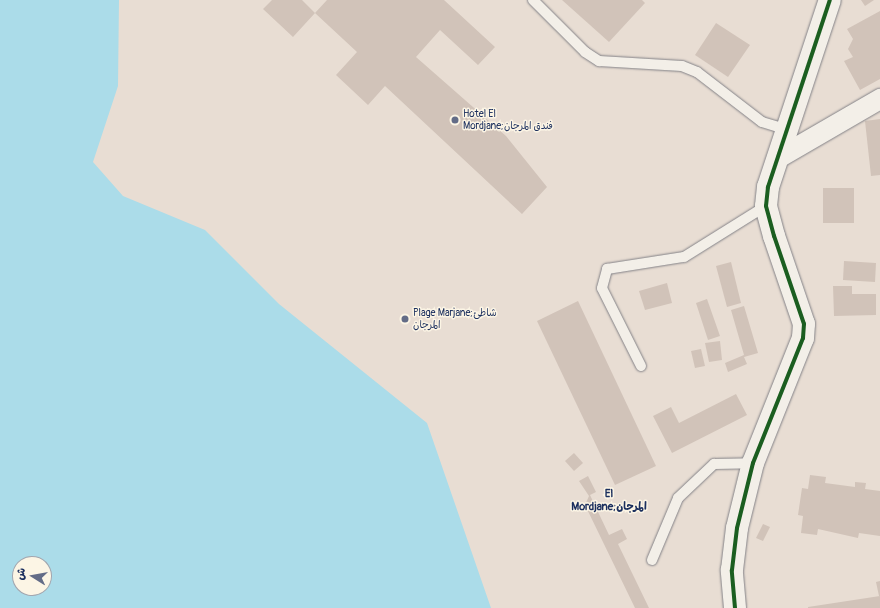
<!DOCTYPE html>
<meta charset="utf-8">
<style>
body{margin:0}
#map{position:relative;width:880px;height:608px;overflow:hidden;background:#e8ddd3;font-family:Pangolin,"Playpen Sans Arabic",sans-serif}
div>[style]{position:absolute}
.water>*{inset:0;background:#abdce9}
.building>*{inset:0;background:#d1c3b9}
.roads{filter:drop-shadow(0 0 1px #838287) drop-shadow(0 0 1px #838287)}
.lane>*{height:10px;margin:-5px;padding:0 5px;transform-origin:5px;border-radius:5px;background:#f3efe8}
.street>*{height:20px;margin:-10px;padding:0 10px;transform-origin:10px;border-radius:10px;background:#f3efe8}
.secondary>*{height:22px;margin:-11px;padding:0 11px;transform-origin:11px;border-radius:11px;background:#f3efe8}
.cycleway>*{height:4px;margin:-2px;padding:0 2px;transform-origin:2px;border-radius:2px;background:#1b5e20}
.dots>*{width:11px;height:11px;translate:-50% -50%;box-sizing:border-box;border:2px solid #fcf5e5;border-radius:50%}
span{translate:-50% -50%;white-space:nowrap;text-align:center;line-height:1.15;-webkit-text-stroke:3px #fcf5e5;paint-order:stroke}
.poi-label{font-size:10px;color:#1b2f5e}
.left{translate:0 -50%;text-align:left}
.neighbourhood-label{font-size:11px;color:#1b2f5e;font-weight:700}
.north{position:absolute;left:12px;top:556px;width:40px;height:40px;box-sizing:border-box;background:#fcf5e5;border:1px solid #a2a6af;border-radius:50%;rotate:281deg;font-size:11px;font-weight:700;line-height:16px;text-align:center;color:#1b2f5e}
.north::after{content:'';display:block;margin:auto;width:14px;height:18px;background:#636c87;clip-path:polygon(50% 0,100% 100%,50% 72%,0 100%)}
</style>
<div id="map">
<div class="water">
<i style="clip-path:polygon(evenodd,0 0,119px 0,118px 86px,93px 162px,123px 196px,205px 230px,279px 304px,427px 423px,491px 608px,0 608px,0 0,20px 564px,44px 564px,44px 588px,20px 588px,20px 564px)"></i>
</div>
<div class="building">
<i style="clip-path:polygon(272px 0,302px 0,315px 13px,327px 0,444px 0,495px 47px,478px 65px,440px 30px,416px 57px,506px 136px,547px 187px,522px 214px,385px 86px,368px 105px,336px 75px,357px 52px,315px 13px,293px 37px,263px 9px)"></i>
<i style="clip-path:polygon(562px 0,642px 0,645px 3px,609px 42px)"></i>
<i style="clip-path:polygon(861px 0,874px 0,865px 6px)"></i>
<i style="clip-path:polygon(880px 11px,880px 79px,860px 90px,844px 61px,853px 57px,848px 49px,853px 39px,847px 29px)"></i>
<i style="clip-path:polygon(716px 23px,750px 45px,728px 77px,695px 55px)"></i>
<i style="clip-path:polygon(880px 119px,880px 175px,871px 176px,865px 121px)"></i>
<i style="clip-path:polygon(823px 188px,854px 188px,854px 223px,823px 223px)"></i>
<i style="clip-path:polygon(844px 261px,876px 263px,875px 282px,843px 280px)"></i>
<i style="clip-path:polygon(731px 262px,741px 303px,727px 307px,716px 266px)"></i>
<i style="clip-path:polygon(667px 283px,672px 303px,645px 310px,639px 291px)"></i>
<i style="clip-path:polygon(833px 286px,852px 286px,852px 294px,876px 294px,876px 315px,834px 316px)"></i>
<i style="clip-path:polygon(707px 299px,720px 336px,708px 340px,696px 303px)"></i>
<i style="clip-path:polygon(578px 301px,656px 466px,615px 485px,537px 321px)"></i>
<i style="clip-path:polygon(744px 306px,758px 353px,744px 357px,747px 364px,728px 372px,725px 363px,744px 355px,731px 310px)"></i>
<i style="clip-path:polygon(720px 341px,722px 360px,709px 362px,705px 343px)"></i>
<i style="clip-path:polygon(701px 349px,705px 366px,695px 368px,691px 351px)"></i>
<i style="clip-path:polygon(736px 394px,747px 415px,672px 453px,653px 416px,671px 407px,679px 423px)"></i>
<i style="clip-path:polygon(574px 453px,583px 463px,574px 471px,565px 461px)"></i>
<i style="clip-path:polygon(810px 475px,826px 477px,825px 483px,855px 487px,855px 482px,866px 483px,865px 489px,880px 491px,880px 536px,859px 533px,858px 538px,818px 529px,817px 535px,801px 533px,803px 516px,798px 515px,802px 488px,808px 489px)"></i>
<i style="clip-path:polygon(588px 476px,596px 492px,590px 495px,609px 535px,622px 529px,627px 539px,618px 544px,649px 608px,635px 608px,585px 505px,589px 496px,579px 481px)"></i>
<i style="clip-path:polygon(763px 524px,770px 527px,763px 541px,756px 538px)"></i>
<i style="clip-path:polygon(880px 581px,880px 596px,879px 596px,876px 582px)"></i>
<i style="clip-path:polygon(880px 596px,880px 608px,808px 608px,808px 607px)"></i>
</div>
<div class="roads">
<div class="lane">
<i style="left:533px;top:0;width:74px;rotate:45deg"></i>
<i style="left:585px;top:52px;width:17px;rotate:33deg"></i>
<i style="left:599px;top:61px;width:83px;rotate:3.4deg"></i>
<i style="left:682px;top:66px;width:16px;rotate:22deg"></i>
<i style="left:697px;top:72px;width:82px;rotate:37.6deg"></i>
<i style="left:762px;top:122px;width:27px;rotate:17deg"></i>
<i style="left:641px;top:366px;width:87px;rotate:-116.6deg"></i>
<i style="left:602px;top:288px;width:20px;rotate:-75deg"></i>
<i style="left:607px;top:269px;width:78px;rotate:-8.9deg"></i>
<i style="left:684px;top:257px;width:97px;rotate:-31.9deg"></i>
<i style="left:652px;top:560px;width:67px;rotate:-67.2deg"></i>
<i style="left:678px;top:498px;width:50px;rotate:-43.4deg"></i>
<i style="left:714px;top:464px;width:39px;rotate:-1deg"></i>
</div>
<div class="street">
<i style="left:780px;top:157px;width:116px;rotate:-30.1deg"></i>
</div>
<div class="secondary">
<i style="left:735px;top:608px;width:38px;rotate:-95deg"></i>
<i style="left:732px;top:570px;width:42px;rotate:-83.2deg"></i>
<i style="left:737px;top:528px;width:67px;rotate:-76.2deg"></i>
<i style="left:753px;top:463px;width:135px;rotate:-68.2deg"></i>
<i style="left:803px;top:338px;width:14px;rotate:-86deg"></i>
<i style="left:804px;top:324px;width:93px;rotate:-108.8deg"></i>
<i style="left:774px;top:236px;width:31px;rotate:-105deg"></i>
<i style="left:766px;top:206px;width:19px;rotate:-84deg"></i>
<i style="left:768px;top:187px;width:197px;rotate:-71.7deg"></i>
</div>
</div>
<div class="cycleway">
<i style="left:735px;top:608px;width:38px;rotate:-95deg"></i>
<i style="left:732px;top:570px;width:42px;rotate:-83.2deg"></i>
<i style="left:737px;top:528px;width:67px;rotate:-76.2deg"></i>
<i style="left:753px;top:463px;width:135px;rotate:-68.2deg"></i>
<i style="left:803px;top:338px;width:14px;rotate:-86deg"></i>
<i style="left:804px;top:324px;width:93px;rotate:-108.8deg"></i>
<i style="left:774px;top:236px;width:31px;rotate:-105deg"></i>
<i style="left:766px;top:206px;width:19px;rotate:-84deg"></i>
<i style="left:768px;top:187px;width:197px;rotate:-71.7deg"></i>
</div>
<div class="dots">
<i style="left:455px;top:120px;background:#636c87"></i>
<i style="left:405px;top:319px;background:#636c87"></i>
</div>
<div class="poi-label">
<span class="left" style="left:463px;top:120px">Hotel El<br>Mordjane;فندق المرجان</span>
<span class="left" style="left:413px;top:319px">Plage Marjane;شاطئ<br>المرجان</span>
</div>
<div class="neighbourhood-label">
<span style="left:609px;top:501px">El<br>Mordjane;المرجان</span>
</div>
<div class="north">ش</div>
</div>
